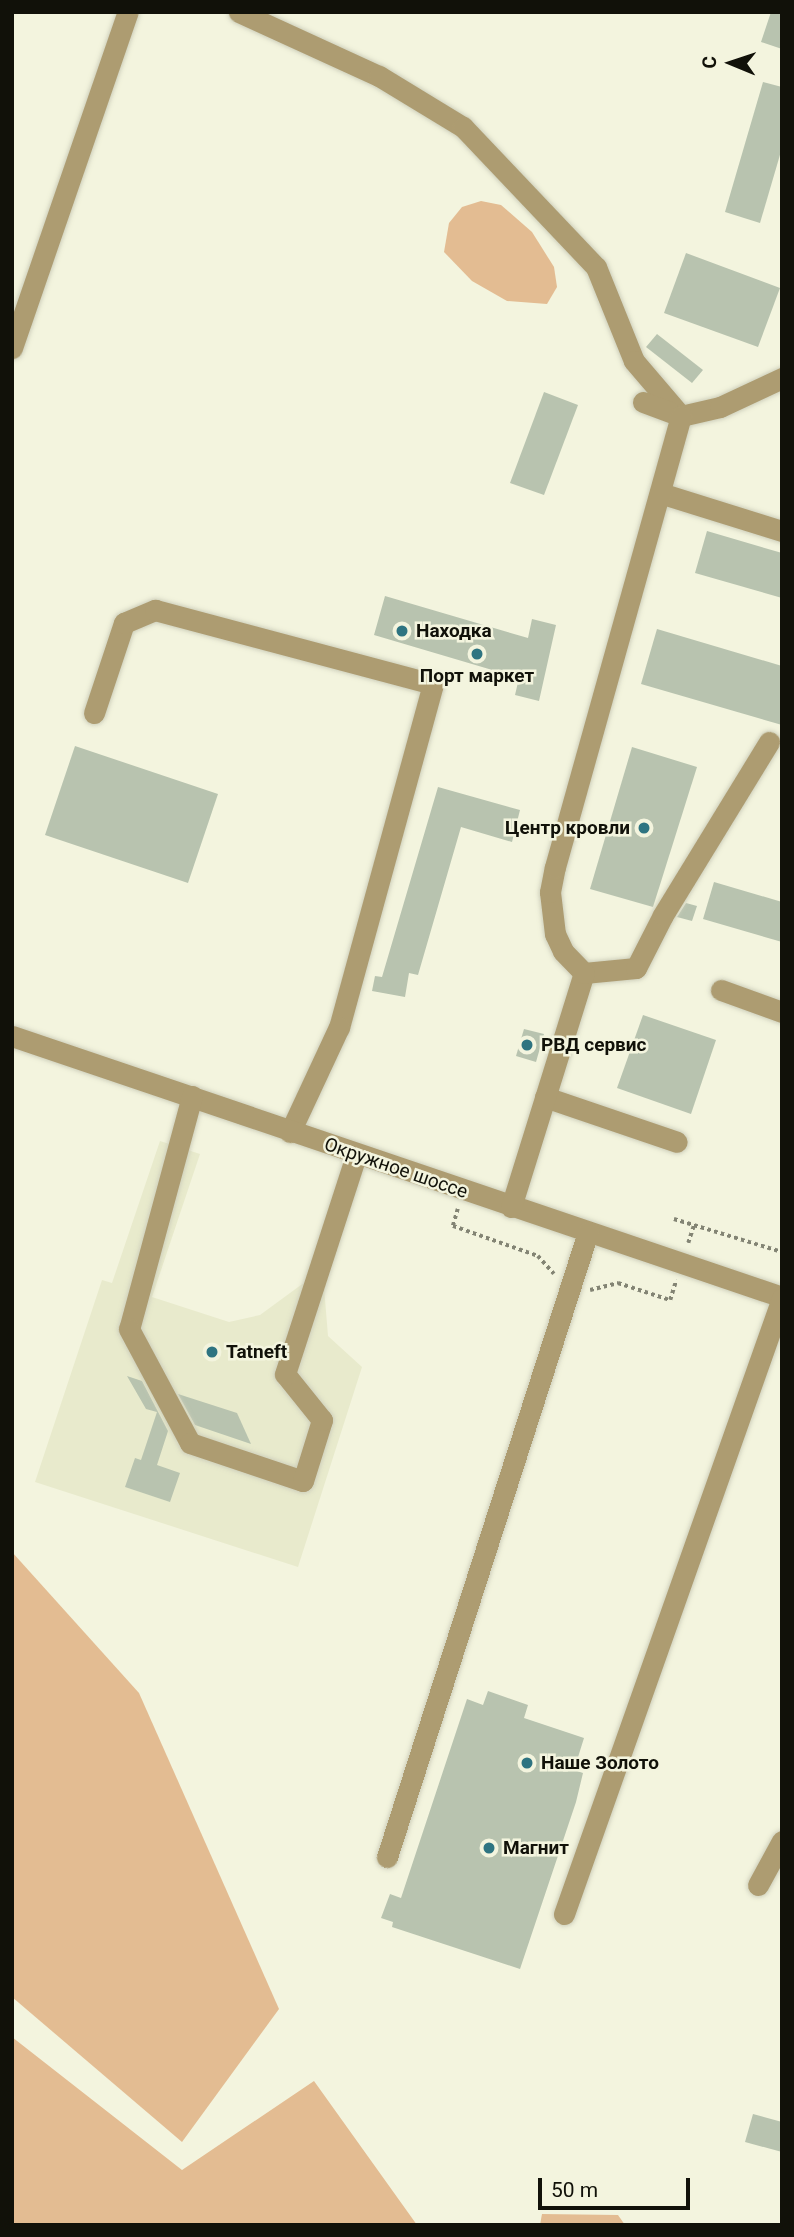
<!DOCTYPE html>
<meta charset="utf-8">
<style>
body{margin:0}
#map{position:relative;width:794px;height:2237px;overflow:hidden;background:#f3f4de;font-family:Roboto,sans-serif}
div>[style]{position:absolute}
.built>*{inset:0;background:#e8eacc}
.green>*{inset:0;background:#e3bc92}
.building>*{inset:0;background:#b8c3af}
.path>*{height:3.5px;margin-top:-1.75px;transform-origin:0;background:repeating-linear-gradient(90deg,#838474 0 3.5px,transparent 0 7px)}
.roads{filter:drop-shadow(0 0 2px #cfd0bc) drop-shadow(0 0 2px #cfd0bc)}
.minor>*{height:21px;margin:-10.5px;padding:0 10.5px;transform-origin:10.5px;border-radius:10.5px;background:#ad9c71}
.dots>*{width:19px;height:19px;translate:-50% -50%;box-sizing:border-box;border:4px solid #f3f4de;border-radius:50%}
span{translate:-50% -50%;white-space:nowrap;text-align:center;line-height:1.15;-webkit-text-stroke:5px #f3f4de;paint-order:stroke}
.poi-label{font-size:19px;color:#111109;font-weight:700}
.left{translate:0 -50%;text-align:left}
.right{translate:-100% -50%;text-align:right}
.street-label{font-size:19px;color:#111109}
.frame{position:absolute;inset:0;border:14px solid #111109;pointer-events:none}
.north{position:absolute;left:696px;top:28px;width:70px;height:70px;-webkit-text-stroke:5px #f3f4de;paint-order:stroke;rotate:272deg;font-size:19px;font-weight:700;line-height:28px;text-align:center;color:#111109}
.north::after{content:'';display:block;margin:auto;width:24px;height:32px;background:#111109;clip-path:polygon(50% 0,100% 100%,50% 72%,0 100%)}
.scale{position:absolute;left:538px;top:2178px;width:152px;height:32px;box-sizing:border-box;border:4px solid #111109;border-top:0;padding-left:9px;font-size:21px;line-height:24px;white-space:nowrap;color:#111109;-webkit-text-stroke:5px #f3f4de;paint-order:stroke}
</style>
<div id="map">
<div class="built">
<i style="clip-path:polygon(160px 1141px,200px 1154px,152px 1297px,229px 1322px,260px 1315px,305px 1282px,341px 1173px,360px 1179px,324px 1287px,328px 1336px,362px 1367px,298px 1567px,35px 1482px,102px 1280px,112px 1283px)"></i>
</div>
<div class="green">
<i style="clip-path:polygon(481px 201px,501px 205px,532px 232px,554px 267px,557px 287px,547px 304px,507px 301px,472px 281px,444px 252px,449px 223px,462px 207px)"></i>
<i style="clip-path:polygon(12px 1552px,139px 1693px,279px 2009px,182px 2142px,12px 1997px)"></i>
<i style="clip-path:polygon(12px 2037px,182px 2170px,314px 2081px,417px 2225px,12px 2225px)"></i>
<i style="clip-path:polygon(542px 2214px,618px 2215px,625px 2225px,540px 2225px)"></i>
</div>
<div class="building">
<i style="clip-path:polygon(771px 12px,782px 12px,782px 49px,761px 42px)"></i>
<i style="clip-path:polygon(763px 82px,782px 87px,782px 148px,760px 223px,725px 212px)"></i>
<i style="clip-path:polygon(686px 253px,780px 288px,758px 347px,664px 313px)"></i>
<i style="clip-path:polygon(657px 334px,703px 370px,692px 383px,646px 347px)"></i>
<i style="clip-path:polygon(544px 392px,578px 405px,544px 495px,510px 483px)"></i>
<i style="clip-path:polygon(707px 531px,782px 553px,782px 598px,695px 573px)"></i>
<i style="clip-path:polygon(385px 596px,528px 638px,532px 619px,556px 625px,539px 701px,515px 695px,519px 678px,374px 635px)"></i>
<i style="clip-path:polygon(657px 629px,782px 666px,782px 725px,641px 684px)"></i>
<i style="clip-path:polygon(75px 746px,218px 794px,188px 883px,45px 835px)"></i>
<i style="clip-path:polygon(632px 747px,697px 767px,653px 907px,590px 889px)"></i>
<i style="clip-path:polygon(438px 787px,520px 810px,512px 842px,461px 827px,418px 975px,409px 973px,405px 997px,372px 991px,375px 976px,382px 977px)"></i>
<i style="clip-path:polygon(714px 882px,782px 902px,782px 942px,703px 919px)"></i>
<i style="clip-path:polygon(686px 903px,697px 906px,692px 921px,677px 917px)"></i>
<i style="clip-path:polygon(643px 1015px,716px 1040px,691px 1114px,617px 1088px)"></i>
<i style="clip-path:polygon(524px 1029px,544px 1034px,536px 1062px,516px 1056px)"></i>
<i style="clip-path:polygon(127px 1376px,142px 1381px,168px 1431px,157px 1465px,180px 1473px,170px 1502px,125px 1487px,135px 1458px,141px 1460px,157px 1412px,146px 1409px)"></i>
<i style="clip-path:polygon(178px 1394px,237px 1413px,251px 1444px,195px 1425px)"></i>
<i style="clip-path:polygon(488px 1691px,528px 1705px,524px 1718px,584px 1738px,574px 1770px,583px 1773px,576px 1802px,520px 1969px,392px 1927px,393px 1922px,381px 1918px,390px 1894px,401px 1898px,467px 1699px,483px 1705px)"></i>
<i style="clip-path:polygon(753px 2114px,782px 2122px,782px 2152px,745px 2142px)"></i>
</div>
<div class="path">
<i style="left:458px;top:1209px;width:18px;rotate:106deg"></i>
<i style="left:453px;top:1226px;width:90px;rotate:19.4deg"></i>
<i style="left:538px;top:1256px;width:24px;rotate:48deg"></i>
<i style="left:674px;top:1219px;width:113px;rotate:17deg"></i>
<i style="left:688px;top:1243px;width:19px;rotate:-72deg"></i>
<i style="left:590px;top:1290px;width:29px;rotate:-14deg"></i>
<i style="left:618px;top:1283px;width:55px;rotate:18.1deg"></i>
<i style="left:670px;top:1300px;width:21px;rotate:-73deg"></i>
</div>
<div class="roads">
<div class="minor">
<i style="left:239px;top:12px;width:154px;rotate:24.6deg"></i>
<i style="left:379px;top:76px;width:98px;rotate:31.3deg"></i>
<i style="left:463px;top:127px;width:193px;rotate:46.5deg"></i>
<i style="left:596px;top:267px;width:101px;rotate:68deg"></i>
<i style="left:634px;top:361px;width:72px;rotate:49.5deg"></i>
<i style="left:12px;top:348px;width:355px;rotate:-71deg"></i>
<i style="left:643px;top:402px;width:40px;rotate:20.2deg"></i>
<i style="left:681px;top:416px;width:40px;rotate:-13deg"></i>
<i style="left:720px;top:407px;width:68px;rotate:-25.1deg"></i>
<i style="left:660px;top:493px;width:128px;rotate:17.3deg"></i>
<i style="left:94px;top:713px;width:95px;rotate:-71.6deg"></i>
<i style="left:124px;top:623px;width:34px;rotate:-23deg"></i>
<i style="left:155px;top:610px;width:288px;rotate:14.9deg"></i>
<i style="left:433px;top:684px;width:356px;rotate:105.3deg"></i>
<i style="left:339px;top:1027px;width:116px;rotate:115deg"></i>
<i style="left:584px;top:973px;width:52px;rotate:-5.5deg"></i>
<i style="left:636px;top:968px;width:59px;rotate:-63deg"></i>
<i style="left:663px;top:915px;width:203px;rotate:-58.5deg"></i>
<i style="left:721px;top:990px;width:65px;rotate:19.8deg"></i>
<i style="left:12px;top:1036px;width:813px;rotate:18.72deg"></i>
<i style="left:192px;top:1096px;width:241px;rotate:105.1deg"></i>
<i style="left:129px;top:1329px;width:129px;rotate:61.8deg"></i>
<i style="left:190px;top:1443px;width:119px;rotate:18.6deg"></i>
<i style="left:303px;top:1481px;width:64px;rotate:-72.7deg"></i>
<i style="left:322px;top:1420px;width:59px;rotate:-128.8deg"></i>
<i style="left:285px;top:1374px;width:230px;rotate:-72deg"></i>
<i style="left:545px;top:1097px;width:139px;rotate:18.8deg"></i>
<i style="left:511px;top:1207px;width:245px;rotate:-72.7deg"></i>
<i style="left:584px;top:973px;width:30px;rotate:-134deg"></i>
<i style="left:563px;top:951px;width:19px;rotate:-115deg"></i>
<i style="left:555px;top:934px;width:42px;rotate:-96.8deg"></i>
<i style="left:550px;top:892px;width:25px;rotate:-79deg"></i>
<i style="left:555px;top:867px;width:468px;rotate:-74.4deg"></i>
<i style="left:387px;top:1857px;width:657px;rotate:-72.17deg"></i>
<i style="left:758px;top:1885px;width:50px;rotate:-61.4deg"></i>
<i style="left:564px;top:1914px;width:653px;rotate:-70.51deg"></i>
</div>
</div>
<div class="dots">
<i style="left:402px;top:631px;background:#2e7481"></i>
<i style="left:477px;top:654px;background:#2e7481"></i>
<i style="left:644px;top:828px;background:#2e7481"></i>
<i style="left:527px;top:1045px;background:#2e7481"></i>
<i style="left:212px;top:1352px;background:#2e7481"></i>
<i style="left:527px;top:1763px;background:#2e7481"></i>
<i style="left:489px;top:1848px;background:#2e7481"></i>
</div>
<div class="poi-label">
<span class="left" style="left:416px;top:631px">Находка</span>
<span style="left:477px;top:676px">Порт маркет</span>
<span class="right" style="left:630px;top:828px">Центр кровли</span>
<span class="left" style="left:541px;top:1045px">РВД сервис</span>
<span class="left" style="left:226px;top:1352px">Tatneft</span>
<span class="left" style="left:541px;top:1763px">Наше Золото</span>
<span class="left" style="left:503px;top:1848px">Магнит</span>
</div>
<div class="street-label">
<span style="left:396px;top:1168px;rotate:19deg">Окружное шоссе</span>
</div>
<div class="frame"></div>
<div class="north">С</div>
<div class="scale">50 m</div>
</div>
